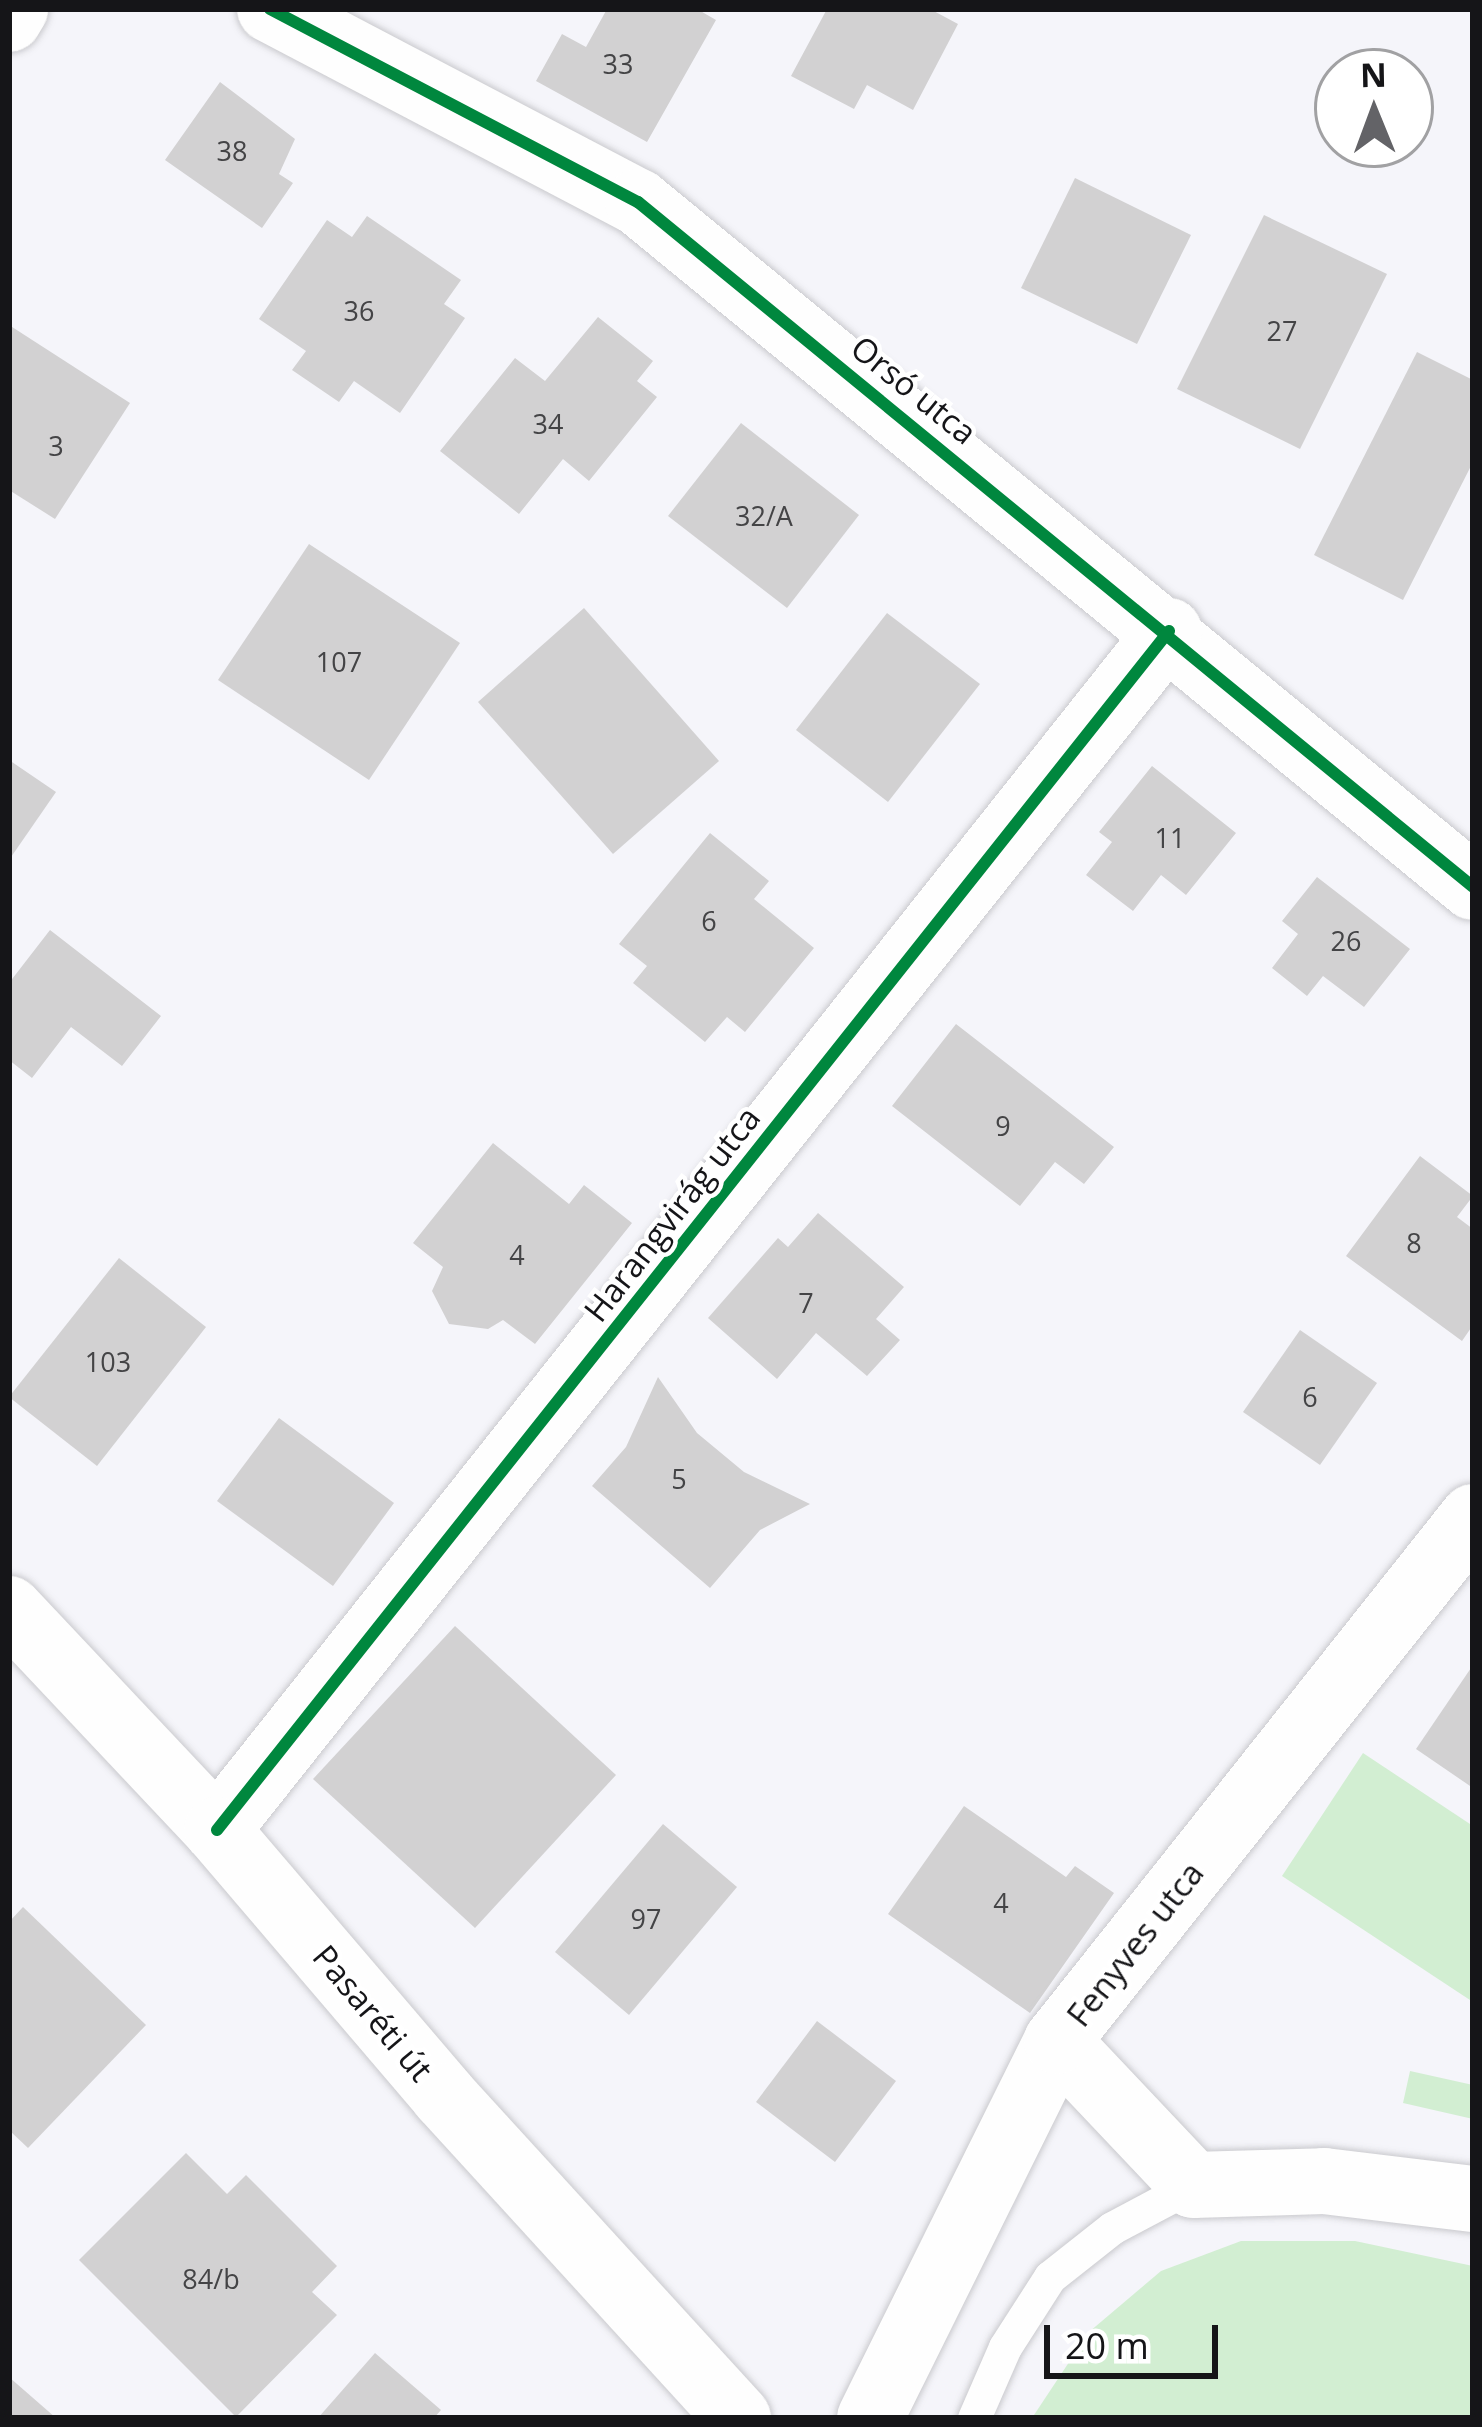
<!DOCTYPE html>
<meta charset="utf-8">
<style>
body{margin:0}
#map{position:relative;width:1482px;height:2427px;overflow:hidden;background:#f5f5fa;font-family:"Open Sans",sans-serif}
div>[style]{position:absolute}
.green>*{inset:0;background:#d2eed2}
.building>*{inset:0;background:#d2d1d2}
.roads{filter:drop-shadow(0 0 3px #cacace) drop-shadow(0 0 3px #cacace)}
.lane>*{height:33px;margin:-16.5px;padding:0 16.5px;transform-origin:16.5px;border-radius:16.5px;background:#fefefe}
.street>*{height:66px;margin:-33px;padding:0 33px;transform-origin:33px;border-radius:33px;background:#fefefe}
.secondary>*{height:66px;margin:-33px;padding:0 33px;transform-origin:33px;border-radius:33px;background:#fefefe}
.cycleway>*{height:12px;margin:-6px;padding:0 6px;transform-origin:6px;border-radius:6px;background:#00873e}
span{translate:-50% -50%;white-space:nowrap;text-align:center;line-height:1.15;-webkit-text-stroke:9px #fff;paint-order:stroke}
.number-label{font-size:27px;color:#444446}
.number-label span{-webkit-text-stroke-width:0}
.street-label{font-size:33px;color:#151518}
.frame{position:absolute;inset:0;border:12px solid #151518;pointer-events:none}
.north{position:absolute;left:1314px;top:48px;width:120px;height:120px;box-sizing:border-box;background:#fff;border:3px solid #a1a1a3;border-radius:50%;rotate:359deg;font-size:33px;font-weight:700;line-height:48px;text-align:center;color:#151518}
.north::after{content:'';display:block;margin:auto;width:42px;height:54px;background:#636367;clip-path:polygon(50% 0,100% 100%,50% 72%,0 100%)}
.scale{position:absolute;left:1044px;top:2325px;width:174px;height:54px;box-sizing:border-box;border:6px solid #151518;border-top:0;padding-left:15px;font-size:36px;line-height:42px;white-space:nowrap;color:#151518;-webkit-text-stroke:9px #fff;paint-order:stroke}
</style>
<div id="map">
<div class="green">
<i style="clip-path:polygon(1363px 1753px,1473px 1826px,1473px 2002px,1282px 1876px)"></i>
<i style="clip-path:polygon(1410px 2071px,1473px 2085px,1473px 2119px,1403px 2103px)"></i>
<i style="clip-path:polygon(1241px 2241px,1355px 2241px,1473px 2266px,1473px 2418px,1032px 2418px,1089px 2332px,1161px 2271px)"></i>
</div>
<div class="building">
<i style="clip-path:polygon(607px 9px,697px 9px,716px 20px,647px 142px,536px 81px,562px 34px,586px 47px)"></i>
<i style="clip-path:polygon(827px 9px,930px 9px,958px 24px,913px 110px,867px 85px,854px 109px,791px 76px)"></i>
<i style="clip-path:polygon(220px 82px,295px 139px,279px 174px,293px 183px,262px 228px,165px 160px)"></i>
<i style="clip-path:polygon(1075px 178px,1191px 235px,1137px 344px,1021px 288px)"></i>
<i style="clip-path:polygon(1264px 215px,1387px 274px,1300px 449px,1177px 389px)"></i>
<i style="clip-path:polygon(367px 216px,461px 280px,444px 304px,465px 318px,400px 413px,354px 381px,339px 402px,292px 370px,306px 351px,259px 319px,327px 220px,352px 237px)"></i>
<i style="clip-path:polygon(598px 317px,653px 361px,637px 381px,657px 397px,589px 481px,563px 459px,519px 514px,440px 451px,515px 358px,545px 381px)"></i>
<i style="clip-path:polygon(9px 325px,130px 403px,55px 519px,9px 490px)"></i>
<i style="clip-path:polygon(1417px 352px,1473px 380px,1473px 462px,1403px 600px,1314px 555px)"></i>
<i style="clip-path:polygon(741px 423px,859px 515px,787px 608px,668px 516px)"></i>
<i style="clip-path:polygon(309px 544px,460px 643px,369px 780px,218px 680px)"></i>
<i style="clip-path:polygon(584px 608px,719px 761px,613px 854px,478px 702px)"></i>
<i style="clip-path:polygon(887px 613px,980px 684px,888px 802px,796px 730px)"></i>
<i style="clip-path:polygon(9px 760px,56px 792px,9px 860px)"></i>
<i style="clip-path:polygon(1152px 766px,1236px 833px,1186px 895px,1161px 875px,1133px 911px,1086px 875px,1112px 842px,1099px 832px)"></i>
<i style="clip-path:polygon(710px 833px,769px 881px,754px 899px,814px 948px,745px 1032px,727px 1017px,705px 1042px,633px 983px,647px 966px,619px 944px)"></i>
<i style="clip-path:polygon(1317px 877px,1410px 949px,1364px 1007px,1323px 976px,1307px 996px,1272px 968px,1298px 934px,1282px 921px)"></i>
<i style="clip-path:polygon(50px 930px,161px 1016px,122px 1066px,71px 1027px,32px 1078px,9px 1060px,9px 983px)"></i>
<i style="clip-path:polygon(956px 1024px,1114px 1147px,1084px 1184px,1055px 1162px,1020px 1206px,892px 1106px)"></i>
<i style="clip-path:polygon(493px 1143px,569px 1204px,584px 1185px,632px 1223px,535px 1344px,503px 1320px,488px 1329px,449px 1324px,432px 1291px,443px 1267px,413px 1243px)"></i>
<i style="clip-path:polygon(1420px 1156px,1473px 1196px,1457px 1217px,1473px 1229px,1473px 1325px,1462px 1341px,1346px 1256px)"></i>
<i style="clip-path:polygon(818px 1213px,904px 1287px,876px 1319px,900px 1340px,867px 1376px,816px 1333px,777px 1379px,708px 1318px,778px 1238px,788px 1247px)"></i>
<i style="clip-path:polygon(119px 1258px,206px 1327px,97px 1466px,9px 1397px)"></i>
<i style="clip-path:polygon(1300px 1330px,1377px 1383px,1320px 1465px,1243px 1412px)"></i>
<i style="clip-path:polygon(658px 1377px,697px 1433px,744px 1472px,810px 1504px,760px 1530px,710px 1588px,592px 1486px,626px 1447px)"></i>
<i style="clip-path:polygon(279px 1418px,394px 1503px,333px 1586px,217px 1501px)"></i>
<i style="clip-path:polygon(455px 1626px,616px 1775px,475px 1928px,313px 1779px)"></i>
<i style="clip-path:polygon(1473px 1665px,1473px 1788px,1416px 1749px)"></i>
<i style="clip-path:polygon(964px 1806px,1066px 1877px,1075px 1866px,1114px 1893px,1030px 2013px,888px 1914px)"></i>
<i style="clip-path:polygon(663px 1824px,737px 1887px,629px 2015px,555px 1952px)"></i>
<i style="clip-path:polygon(23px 1907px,146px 2025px,28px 2148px,9px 2130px,9px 1922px)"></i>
<i style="clip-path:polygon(817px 2021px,896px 2081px,835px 2162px,756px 2102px)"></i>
<i style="clip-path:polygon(186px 2153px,227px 2194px,246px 2175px,337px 2266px,312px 2292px,337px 2315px,236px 2417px,79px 2260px)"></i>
<i style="clip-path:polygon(375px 2353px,441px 2410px,434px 2418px,318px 2418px)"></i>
<i style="clip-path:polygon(9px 2377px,56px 2418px,9px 2418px)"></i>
</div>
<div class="roads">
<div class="lane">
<i style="left:974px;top:2418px;width:77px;rotate:-66.4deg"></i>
<i style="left:1005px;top:2347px;width:83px;rotate:-57.3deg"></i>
<i style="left:1050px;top:2277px;width:79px;rotate:-38.3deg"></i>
<i style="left:1112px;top:2228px;width:92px;rotate:-28deg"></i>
</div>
<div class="street">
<i style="left:270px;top:9px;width:416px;rotate:27.7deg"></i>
<i style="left:638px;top:202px;width:1080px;rotate:39.36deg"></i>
<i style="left:9px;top:19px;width:12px;rotate:-59deg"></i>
<i style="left:217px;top:1830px;width:1531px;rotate:-51.55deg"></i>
<i style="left:1057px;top:2041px;width:198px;rotate:46.6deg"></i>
<i style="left:1193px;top:2185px;width:131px;rotate:-1.7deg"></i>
<i style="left:1324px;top:2181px;width:150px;rotate:6.9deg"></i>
<i style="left:870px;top:2418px;width:421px;rotate:-63.6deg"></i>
<i style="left:1057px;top:2041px;width:669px;rotate:-51.55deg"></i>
</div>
<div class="secondary">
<i style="left:9px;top:1609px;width:303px;rotate:46.7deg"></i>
<i style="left:217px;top:1830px;width:350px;rotate:49.5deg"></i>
<i style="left:444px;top:2096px;width:436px;rotate:47.6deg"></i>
</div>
</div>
<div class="cycleway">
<i style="left:270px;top:9px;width:416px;rotate:27.7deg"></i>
<i style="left:638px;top:202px;width:1080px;rotate:39.36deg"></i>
<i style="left:217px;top:1830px;width:1531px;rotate:-51.55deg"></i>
</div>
<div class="number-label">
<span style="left:618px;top:64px">33</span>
<span style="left:232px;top:151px">38</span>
<span style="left:359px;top:311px">36</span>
<span style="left:1282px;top:331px">27</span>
<span style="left:548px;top:424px">34</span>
<span style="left:56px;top:446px">3</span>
<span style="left:764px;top:516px">32/A</span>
<span style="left:339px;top:662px">107</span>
<span style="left:1170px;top:838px">11</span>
<span style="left:709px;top:921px">6</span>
<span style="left:1346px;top:941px">26</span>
<span style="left:1003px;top:1126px">9</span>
<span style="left:1414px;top:1243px">8</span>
<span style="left:517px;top:1255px">4</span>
<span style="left:806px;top:1303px">7</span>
<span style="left:108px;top:1362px">103</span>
<span style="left:1310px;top:1397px">6</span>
<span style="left:679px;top:1479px">5</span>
<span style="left:1001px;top:1903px">4</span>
<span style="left:646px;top:1919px">97</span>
<span style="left:211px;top:2279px">84/b</span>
</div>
<div class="street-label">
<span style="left:914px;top:390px;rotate:39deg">Orsó utca</span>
<span style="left:672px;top:1214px;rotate:-52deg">Harangvirág utca</span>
<span style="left:1135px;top:1944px;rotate:-52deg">Fenyves utca</span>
<span style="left:373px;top:2013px;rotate:50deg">Pasaréti út</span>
</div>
<div class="frame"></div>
<div class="north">N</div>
<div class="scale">20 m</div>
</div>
